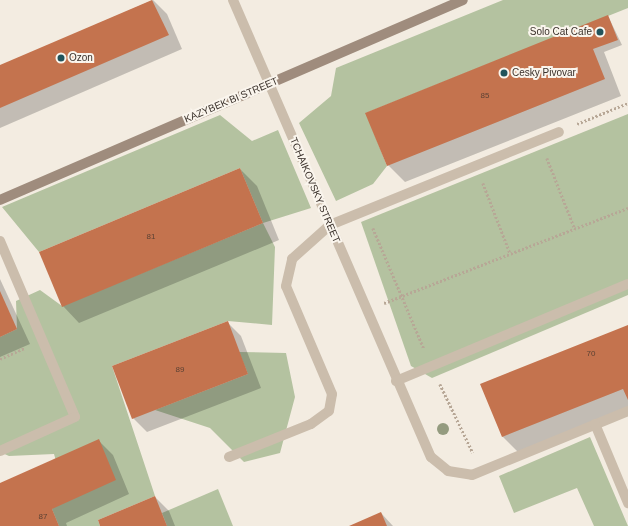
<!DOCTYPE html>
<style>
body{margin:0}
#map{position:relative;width:628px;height:526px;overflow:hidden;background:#f3ece1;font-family:Arial,sans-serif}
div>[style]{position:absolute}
.green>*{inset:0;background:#b4c2a0}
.shadow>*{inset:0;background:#0003}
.building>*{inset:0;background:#c4734e}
.path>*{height:2.5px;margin-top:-1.25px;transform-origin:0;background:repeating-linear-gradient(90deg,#b7a796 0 2px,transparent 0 4px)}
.lane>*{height:10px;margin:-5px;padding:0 5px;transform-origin:5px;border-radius:5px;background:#cbbdac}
.secondary>*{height:10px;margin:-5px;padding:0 5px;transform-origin:5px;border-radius:5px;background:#9f8c7d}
.trees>*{width:12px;height:12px;margin:-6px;border-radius:50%;background:#949b7f}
.dots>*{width:11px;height:11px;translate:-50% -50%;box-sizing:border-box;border:2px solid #faf5ed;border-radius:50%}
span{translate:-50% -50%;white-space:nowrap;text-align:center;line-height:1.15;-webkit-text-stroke:4px #faf5ed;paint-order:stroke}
.number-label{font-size:8px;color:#5c4234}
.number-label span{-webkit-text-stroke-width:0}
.poi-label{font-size:10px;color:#3a312b}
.right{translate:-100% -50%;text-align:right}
.left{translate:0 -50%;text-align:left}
.street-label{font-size:10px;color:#3a312b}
</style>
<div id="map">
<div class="green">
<i style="clip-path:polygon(503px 0,628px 0,628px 8px,366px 113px,387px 166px,373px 184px,336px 201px,299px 123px,331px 96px,336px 68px)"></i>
<i style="clip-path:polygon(628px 114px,628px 295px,432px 378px,411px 366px,361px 222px)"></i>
<i style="clip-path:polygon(220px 115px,252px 141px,278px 130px,311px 208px,263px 223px,275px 247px,272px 325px,228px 321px,112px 366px,155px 496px,98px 520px,100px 526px,59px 526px,52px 509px,64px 489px,54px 454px,9px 456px,0 452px,0 337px,17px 329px,16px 301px,40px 290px,62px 306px,263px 223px,240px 168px,39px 252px,2px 207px)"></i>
<i style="clip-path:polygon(239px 352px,286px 353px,295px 397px,280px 453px,244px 462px,210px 428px,155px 410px,248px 374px)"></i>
<i style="clip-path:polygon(590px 437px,628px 526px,594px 526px,577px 488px,514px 513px,499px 476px)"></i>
<i style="clip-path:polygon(218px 489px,233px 526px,167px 526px,162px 513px)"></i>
</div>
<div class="shadow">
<i style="clip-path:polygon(153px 0,167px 14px,182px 49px,0 128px,0 66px)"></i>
<i style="clip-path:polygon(608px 16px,622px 45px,604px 52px,621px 96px,405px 182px,388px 165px)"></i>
<i style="clip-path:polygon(240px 169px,257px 186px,279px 240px,79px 323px,63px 306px)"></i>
<i style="clip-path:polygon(0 279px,30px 344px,0 357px)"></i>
<i style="clip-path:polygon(227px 322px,241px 336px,261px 388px,147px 432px,133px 418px)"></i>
<i style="clip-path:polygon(628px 326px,628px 411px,520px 454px,503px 437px,482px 384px)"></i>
<i style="clip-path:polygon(99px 441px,113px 455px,129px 494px,66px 523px,67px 526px,1px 526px,0 484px)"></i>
<i style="clip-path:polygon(155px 497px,169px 511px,175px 526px,101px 526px)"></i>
<i style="clip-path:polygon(381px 513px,393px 526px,352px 526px)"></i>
</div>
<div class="building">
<i style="clip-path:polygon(152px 0,169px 35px,0 108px,0 65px)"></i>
<i style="clip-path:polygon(608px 15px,618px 40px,593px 49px,605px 79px,387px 166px,365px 113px)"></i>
<i style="clip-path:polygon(240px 168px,263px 223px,62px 307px,39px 252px)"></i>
<i style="clip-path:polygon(0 291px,17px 329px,0 337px)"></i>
<i style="clip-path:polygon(228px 321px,248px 374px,132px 419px,112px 366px)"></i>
<i style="clip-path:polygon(628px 325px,628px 400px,623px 389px,502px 437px,480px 384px)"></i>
<i style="clip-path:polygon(99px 439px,116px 480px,52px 509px,59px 526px,0 526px,0 483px)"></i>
<i style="clip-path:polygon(155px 496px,167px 526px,100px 526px,98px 520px)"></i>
<i style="clip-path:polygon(381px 512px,387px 526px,349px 526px)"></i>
</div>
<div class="path">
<i style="left:577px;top:124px;width:55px;rotate:-22.4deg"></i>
<i style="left:547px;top:158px;width:76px;rotate:68.5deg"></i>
<i style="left:483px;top:183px;width:75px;rotate:68.9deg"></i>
<i style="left:373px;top:228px;width:131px;rotate:67.1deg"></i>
<i style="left:384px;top:303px;width:262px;rotate:-21.3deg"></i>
<i style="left:0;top:359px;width:27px;rotate:-24deg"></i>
<i style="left:440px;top:384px;width:76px;rotate:64.4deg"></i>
</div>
<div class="lane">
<i style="left:233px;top:0;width:498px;rotate:66.6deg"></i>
<i style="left:431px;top:457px;width:22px;rotate:39deg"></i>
<i style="left:448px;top:471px;width:24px;rotate:9deg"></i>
<i style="left:472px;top:475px;width:169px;rotate:-22.3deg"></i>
<i style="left:0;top:241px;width:191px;rotate:66.9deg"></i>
<i style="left:75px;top:417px;width:82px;rotate:155.6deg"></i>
<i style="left:396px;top:381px;width:251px;rotate:-22.7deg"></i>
<i style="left:595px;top:424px;width:86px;rotate:67.3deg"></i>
<i style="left:229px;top:457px;width:88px;rotate:-21.9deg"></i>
<i style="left:311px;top:424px;width:22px;rotate:-36deg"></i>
<i style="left:329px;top:411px;width:17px;rotate:-80deg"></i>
<i style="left:332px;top:394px;width:117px;rotate:-113.1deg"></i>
<i style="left:286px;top:286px;width:28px;rotate:-77deg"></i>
<i style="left:292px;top:259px;width:51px;rotate:-41.8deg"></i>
<i style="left:330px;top:225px;width:247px;rotate:-22.1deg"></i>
</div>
<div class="secondary">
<i style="left:0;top:200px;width:504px;rotate:-23.36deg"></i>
</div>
<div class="trees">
<i style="left:443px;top:429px"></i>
</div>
<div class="dots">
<i style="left:600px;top:32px;background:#21535b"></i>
<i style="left:61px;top:58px;background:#21535b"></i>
<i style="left:504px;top:73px;background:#21535b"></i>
</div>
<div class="number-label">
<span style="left:485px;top:96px">85</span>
<span style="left:151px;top:237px">81</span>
<span style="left:591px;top:354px">70</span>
<span style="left:180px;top:370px">89</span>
<span style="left:43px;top:517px">87</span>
</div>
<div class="poi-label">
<span class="right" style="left:592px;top:32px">Solo Cat Cafe</span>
<span class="left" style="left:69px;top:58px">Ozon</span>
<span class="left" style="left:512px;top:73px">Cesky Pivovar</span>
</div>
<div class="street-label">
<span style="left:231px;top:100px;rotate:-23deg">KAZYBEK BI STREET</span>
<span style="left:315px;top:190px;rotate:67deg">TCHAIKOVSKY STREET</span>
</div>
</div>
